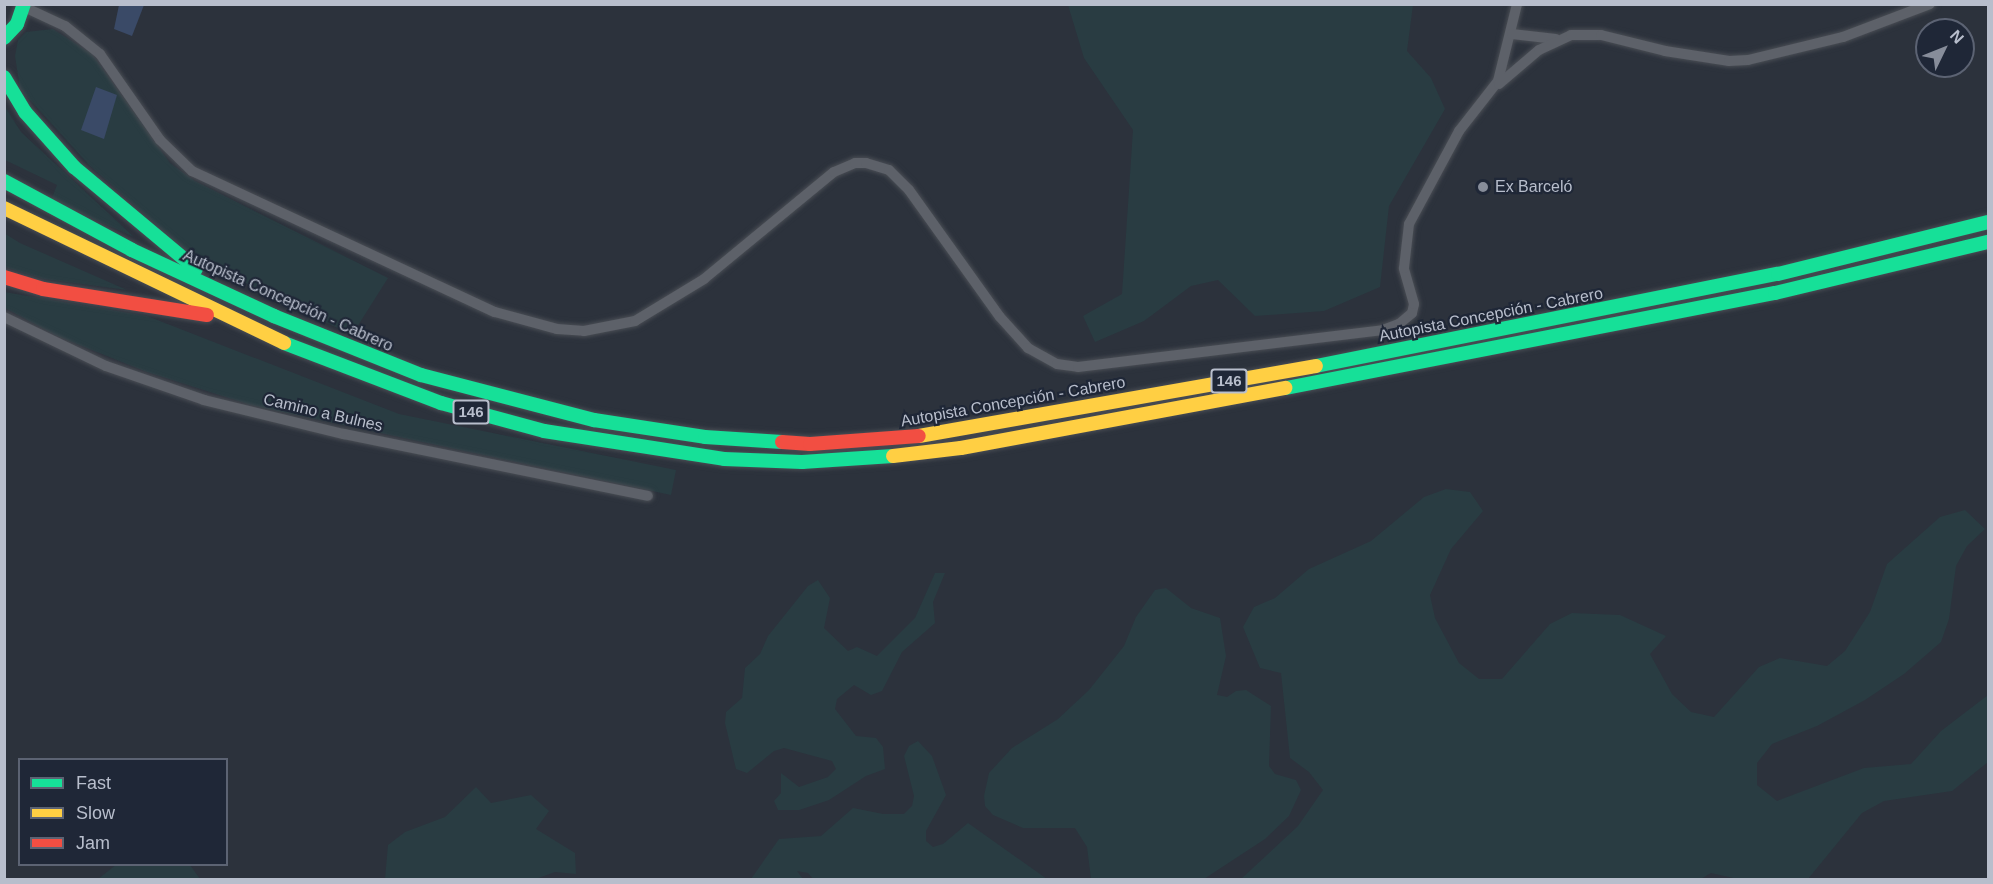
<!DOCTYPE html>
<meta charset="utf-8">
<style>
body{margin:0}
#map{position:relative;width:1993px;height:884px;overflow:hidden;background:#2c323c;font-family:Helvetica,sans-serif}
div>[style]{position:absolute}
.green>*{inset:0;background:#293c42}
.water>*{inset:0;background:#3a4a67}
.roads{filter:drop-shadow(0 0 2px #494d54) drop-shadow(0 0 2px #494d54)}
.street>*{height:10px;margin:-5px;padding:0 5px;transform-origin:5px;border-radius:5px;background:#5d6169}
.fast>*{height:14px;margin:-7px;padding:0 7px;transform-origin:7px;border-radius:7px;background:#16e098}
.slow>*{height:14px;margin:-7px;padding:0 7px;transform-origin:7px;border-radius:7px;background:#ffcf43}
.jam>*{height:14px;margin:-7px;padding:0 7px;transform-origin:7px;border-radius:7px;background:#f24e42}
.dots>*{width:16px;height:16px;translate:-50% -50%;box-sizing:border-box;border:3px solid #1f2737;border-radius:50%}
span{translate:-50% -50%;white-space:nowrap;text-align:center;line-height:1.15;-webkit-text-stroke:4.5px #1f2737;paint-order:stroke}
.shield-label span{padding:2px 4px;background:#1f2737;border:2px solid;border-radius:4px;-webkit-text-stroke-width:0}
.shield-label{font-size:15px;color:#b8becc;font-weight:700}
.poi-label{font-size:16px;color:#b8becc}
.left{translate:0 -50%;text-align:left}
.street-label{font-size:16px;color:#b8becc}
.frame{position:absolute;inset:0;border:6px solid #b8becc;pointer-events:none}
.legend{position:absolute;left:18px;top:758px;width:210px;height:108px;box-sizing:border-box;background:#1f2737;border:2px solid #5c6373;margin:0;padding:8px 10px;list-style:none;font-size:18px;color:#b8becc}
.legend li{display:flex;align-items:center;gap:12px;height:30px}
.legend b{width:30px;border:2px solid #5c6373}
.north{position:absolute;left:1915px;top:18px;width:60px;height:60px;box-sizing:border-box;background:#1f2737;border:2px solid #5c6373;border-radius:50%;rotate:47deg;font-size:16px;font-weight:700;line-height:24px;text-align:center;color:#b8becc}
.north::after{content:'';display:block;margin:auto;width:21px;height:27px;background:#878d9a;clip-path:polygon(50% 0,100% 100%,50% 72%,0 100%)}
</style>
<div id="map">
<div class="green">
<i style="clip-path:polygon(1068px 5px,1413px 5px,1407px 51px,1431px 78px,1445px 109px,1389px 206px,1380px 287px,1324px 311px,1255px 316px,1218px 280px,1191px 286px,1144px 321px,1095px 342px,1083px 316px,1122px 294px,1133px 130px,1084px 58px)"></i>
<i style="clip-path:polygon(53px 29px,92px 54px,170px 163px,195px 181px,388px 278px,352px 335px,194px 258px,89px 165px,20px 89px,15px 56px,18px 40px,26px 32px)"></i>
<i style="clip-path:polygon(4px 105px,21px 132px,134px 237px,51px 200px,57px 185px,5px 160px)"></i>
<i style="clip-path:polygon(4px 233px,20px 243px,127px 290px,44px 279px,5px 267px)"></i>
<i style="clip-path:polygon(4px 292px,147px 316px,399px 414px,676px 470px,671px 495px,254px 406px,147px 372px,57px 336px,5px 308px)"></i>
<i style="clip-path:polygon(1446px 489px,1470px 492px,1483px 511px,1451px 549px,1430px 595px,1435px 618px,1459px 663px,1479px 679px,1502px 679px,1550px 624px,1572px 613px,1620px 615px,1666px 636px,1650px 654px,1672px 694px,1691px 712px,1714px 717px,1759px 667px,1780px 658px,1827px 666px,1845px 651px,1870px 612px,1887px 564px,1940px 517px,1965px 510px,1985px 529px,1967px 546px,1956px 566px,1949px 619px,1941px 642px,1904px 674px,1865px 700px,1817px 726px,1772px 744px,1757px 763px,1757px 785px,1777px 801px,1864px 768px,1911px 764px,1941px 731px,1988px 695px,1988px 762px,1952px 791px,1884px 801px,1862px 813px,1808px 879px,1738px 879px,1711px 873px,1699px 880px,1241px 879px,1298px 826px,1323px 790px,1309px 772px,1290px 758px,1281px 673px,1260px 668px,1243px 627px,1254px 607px,1275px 598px,1309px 569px,1371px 541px,1424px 497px)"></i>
<i style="clip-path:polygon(935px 573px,945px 573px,933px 602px,935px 623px,902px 652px,882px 691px,871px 695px,854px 685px,837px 699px,835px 709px,856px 736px,876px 738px,883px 747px,885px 769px,866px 776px,829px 800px,799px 810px,778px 810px,774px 801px,781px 793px,781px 773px,799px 787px,828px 777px,836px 769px,832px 761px,784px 748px,774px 751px,747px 773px,736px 769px,725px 723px,726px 712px,742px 698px,745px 668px,760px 654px,768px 636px,808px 586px,818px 580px,830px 598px,824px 628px,848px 651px,857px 647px,877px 656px,915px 618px)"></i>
<i style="clip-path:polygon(1166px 588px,1191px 608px,1220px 618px,1226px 656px,1217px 695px,1227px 697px,1236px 691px,1246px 690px,1271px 706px,1269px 766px,1275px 774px,1296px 780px,1301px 790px,1289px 816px,1265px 839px,1204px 879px,1091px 879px,1087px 847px,1075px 828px,1023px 828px,993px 815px,985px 806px,984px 796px,989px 773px,1012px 748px,1058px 719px,1089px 690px,1124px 646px,1136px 617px,1155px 590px)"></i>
<i style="clip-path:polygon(918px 741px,932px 756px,946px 795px,926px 831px,926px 841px,933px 847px,943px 844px,968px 823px,1047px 879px,814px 880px,808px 873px,797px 871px,803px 879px,751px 879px,779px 839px,821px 836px,853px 808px,883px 814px,904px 814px,912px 806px,914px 796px,904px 756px,909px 746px)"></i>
<i style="clip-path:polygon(476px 787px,491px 803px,531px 795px,549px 811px,536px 829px,575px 853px,576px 874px,555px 872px,533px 880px,385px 879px,388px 845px,405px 832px,445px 817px)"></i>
<i style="clip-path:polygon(117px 864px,190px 865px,200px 879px,98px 879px)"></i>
</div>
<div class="water">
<i style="clip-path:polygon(119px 5px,144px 5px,132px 36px,114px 29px)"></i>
<i style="clip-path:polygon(96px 87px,117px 95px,104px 139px,81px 130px)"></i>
</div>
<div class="roads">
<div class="street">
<i style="left:24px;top:7px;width:45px;rotate:24.9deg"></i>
<i style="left:65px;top:26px;width:45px;rotate:38.7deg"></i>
<i style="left:100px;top:54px;width:105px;rotate:55.1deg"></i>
<i style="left:160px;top:140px;width:45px;rotate:44.1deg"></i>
<i style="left:192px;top:171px;width:334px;rotate:25deg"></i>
<i style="left:495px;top:312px;width:64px;rotate:15.3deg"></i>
<i style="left:557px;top:329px;width:27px;rotate:4deg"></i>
<i style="left:584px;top:331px;width:52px;rotate:-11.1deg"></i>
<i style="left:635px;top:321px;width:81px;rotate:-31.3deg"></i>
<i style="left:704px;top:279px;width:168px;rotate:-39.5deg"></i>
<i style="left:834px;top:172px;width:23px;rotate:-23deg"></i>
<i style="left:855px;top:163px;width:11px"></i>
<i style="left:866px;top:163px;width:24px;rotate:17deg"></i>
<i style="left:889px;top:170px;width:28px;rotate:45deg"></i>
<i style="left:909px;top:190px;width:156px;rotate:54.4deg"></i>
<i style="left:1000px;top:317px;width:42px;rotate:47.9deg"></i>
<i style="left:1028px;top:348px;width:33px;rotate:29deg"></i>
<i style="left:1057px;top:364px;width:21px;rotate:8deg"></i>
<i style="left:1078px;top:367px;width:307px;rotate:-6.9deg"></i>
<i style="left:1383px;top:330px;width:17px;rotate:-21deg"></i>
<i style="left:1399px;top:324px;width:17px;rotate:-40deg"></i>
<i style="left:1412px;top:313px;width:9px;rotate:-77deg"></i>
<i style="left:1414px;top:304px;width:37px;rotate:-106deg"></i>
<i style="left:1404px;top:268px;width:44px;rotate:-83.5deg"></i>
<i style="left:1409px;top:224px;width:106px;rotate:-61.7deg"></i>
<i style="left:1459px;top:131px;width:63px;rotate:-52deg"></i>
<i style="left:1498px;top:81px;width:79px;rotate:-76.1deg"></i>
<i style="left:1512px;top:34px;width:44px;rotate:6.5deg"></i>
<i style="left:1499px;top:84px;width:52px;rotate:-40.4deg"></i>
<i style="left:1539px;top:50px;width:35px;rotate:-25deg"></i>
<i style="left:1571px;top:35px;width:30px"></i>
<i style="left:1601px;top:35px;width:66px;rotate:14deg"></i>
<i style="left:1665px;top:51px;width:65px;rotate:8.9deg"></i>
<i style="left:1729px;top:61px;width:19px;rotate:-3deg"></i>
<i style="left:1748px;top:60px;width:98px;rotate:-13.6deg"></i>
<i style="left:1843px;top:37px;width:93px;rotate:-20.8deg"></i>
<i style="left:4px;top:317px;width:113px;rotate:25.7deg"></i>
<i style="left:106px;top:366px;width:104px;rotate:19.1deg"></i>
<i style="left:204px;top:400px;width:144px;rotate:13.7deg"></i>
<i style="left:344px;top:434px;width:310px;rotate:11.5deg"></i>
</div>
<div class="fast">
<i style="left:4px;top:38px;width:19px;rotate:-47deg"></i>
<i style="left:17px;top:24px;width:21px;rotate:-71deg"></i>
<i style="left:4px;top:77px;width:41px;rotate:59deg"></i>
<i style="left:25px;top:112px;width:74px;rotate:48.3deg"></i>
<i style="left:74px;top:167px;width:159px;rotate:39.9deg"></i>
<i style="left:4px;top:181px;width:145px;rotate:28.3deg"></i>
<i style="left:132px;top:250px;width:157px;rotate:24.9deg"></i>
<i style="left:274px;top:316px;width:158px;rotate:21.9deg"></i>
<i style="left:421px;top:375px;width:179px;rotate:14.6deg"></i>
<i style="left:594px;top:420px;width:112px;rotate:8.7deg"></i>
<i style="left:705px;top:437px;width:77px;rotate:3.7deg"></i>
<i style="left:284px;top:343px;width:168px;rotate:20.9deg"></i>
<i style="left:441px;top:403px;width:107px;rotate:15.2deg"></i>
<i style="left:544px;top:431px;width:182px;rotate:8.8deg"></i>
<i style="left:724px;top:459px;width:78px;rotate:2.2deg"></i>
<i style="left:802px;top:462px;width:91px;rotate:-3.8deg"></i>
<i style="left:1316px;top:366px;width:471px;rotate:-11.3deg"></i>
<i style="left:1778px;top:274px;width:216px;rotate:-13.9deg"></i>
<i style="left:1286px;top:388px;width:498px;rotate:-11deg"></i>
<i style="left:1775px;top:293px;width:219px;rotate:-13.5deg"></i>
</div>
<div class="slow">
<i style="left:4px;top:208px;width:311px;rotate:25.7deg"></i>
<i style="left:919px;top:436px;width:403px;rotate:-10deg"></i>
<i style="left:893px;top:456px;width:68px;rotate:-6.7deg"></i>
<i style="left:961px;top:448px;width:330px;rotate:-10.5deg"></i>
</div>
<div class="jam">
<i style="left:4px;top:277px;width:41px;rotate:17.1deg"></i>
<i style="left:43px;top:289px;width:166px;rotate:9deg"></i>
<i style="left:782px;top:442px;width:28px;rotate:4deg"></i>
<i style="left:810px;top:444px;width:109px;rotate:-4.2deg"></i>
</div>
</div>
<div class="dots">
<i style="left:1483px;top:187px;background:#878d9a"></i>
</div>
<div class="shield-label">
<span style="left:1229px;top:381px">146</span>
<span style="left:471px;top:412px">146</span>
</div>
<div class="poi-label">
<span class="left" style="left:1495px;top:187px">Ex Barceló</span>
</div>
<div class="street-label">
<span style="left:288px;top:301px;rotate:24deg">Autopista Concepción - Cabrero</span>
<span style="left:1491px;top:315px;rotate:-11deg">Autopista Concepción - Cabrero</span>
<span style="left:1013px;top:402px;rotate:-10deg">Autopista Concepción - Cabrero</span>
<span style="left:323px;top:413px;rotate:13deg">Camino a Bulnes</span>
</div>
<div class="frame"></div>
<ul class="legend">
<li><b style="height:8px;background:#16e098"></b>Fast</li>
<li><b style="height:8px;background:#ffcf43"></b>Slow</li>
<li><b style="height:8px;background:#f24e42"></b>Jam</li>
</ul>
<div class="north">N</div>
</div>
